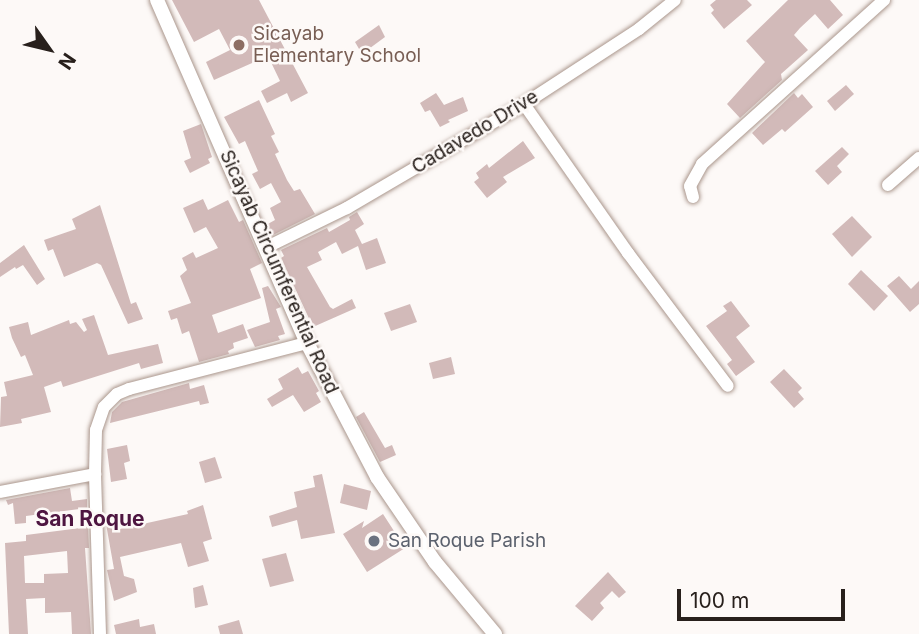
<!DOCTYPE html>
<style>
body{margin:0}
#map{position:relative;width:919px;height:634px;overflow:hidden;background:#fdf9f7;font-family:Inter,sans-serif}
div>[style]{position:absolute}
.building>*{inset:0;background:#d2bab9}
.roads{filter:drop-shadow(0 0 2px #aa968c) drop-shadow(0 0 2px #aa968c)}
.minor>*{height:12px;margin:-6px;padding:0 6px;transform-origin:6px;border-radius:6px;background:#fff}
.tertiary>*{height:14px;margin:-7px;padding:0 7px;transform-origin:7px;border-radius:7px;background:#fff}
.dots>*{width:19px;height:19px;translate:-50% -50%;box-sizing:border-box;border:4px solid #fdf9f7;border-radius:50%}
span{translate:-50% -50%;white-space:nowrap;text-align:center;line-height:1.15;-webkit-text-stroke:5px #fdf9f7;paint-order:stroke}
.education-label{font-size:19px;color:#785e54}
.left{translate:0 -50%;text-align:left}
.street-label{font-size:19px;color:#28201c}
.worship-label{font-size:19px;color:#5b616d}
.neighbourhood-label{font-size:21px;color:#4e1641;font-weight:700}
.north{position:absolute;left:14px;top:14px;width:70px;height:70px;-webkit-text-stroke:5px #fdf9f7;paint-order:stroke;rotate:124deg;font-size:19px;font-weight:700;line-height:28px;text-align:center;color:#28201c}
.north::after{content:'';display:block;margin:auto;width:24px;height:32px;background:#28201c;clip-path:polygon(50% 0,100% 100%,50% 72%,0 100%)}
.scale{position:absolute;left:677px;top:589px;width:168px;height:32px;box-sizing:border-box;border:4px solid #28201c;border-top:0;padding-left:9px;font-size:21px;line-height:24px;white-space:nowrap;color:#28201c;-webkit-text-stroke:5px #fdf9f7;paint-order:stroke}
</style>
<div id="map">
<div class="building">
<i style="clip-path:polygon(172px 0,259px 0,308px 93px,291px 102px,287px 93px,267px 103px,261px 91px,280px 81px,268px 56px,214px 80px,206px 62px,230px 50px,219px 29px,194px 42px)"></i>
<i style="clip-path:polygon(716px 0,747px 0,752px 5px,724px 29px,711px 13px,714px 10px,710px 5px)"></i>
<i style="clip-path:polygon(788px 0,830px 0,843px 15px,828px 29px,815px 14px,800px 28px,794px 35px,808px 50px,781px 74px,782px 80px,740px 118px,727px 104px,765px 62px,746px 41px)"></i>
<i style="clip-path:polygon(379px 25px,385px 37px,362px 54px,355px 42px)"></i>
<i style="clip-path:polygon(846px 85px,854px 94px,835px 111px,827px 101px)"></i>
<i style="clip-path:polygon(436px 93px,444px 105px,463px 97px,468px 111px,448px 120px,450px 122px,440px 127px,430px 110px,425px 112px,420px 103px)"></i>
<i style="clip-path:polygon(794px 93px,798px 98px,802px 94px,813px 107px,785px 132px,782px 129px,763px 145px,752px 133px)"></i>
<i style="clip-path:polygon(259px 100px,275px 134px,271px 136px,279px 152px,275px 154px,287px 180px,294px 191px,300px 189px,315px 214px,271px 236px,266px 225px,275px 220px,270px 208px,281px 202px,271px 183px,260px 189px,252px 174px,258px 171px,245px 141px,239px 144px,224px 117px)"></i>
<i style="clip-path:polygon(201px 124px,212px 157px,208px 159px,210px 163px,190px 173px,184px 161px,191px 158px,183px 131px)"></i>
<i style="clip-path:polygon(523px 141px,535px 158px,503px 177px,507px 182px,487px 198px,474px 182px,479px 178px,476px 173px,487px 164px,489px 168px)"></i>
<i style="clip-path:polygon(842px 147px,849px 154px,837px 166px,842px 172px,828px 185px,815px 171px)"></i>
<i style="clip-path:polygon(203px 199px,208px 210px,228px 200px,239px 222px,243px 220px,262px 263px,250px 269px,261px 298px,212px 315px,218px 333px,243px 324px,248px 338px,233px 343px,234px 348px,228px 351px,229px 354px,199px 362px,189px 331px,182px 334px,177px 318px,171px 320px,168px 311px,191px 303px,180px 276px,187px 270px,182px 258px,193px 252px,196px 258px,218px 248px,206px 227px,194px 233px,183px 208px)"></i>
<i style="clip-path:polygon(100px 205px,131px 304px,136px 302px,143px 319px,128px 324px,101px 265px,97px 263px,64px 277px,53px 249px,48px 251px,44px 240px,76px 229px,72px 219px)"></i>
<i style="clip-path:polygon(357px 212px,364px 224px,355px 230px,362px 244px,377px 238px,386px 263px,366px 270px,358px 246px,342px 254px,336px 242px,318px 252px,322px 260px,307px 267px,330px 307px,333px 309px,352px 299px,356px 308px,313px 327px,281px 258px,284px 256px,281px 250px,327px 228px,329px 232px,350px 220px,349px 217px)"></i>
<i style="clip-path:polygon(852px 216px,872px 237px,852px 257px,832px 234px)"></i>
<i style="clip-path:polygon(24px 245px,45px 279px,37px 285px,23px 265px,16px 269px,15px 267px,0 277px,0 263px)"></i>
<i style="clip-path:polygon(861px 270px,888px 296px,874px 311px,848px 284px)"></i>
<i style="clip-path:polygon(899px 276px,911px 289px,919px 281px,919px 304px,910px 312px,887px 286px)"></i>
<i style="clip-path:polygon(268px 286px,281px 307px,276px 309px,285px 334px,278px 336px,280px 340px,255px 347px,247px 330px,270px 322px,262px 288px)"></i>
<i style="clip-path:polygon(731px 301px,750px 326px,736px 337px,755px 362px,736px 376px,727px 364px,732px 360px,706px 326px,727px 311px,723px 306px)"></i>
<i style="clip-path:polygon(410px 304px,417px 322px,391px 331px,384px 313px)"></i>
<i style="clip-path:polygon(94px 315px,108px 355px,158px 344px,163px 363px,141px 369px,139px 363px,63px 387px,61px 381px,44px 387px,51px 412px,21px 419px,22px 423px,0 427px,1px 397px,7px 396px,4px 382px,33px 375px,25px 355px,21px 357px,12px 338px,9px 327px,28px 322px,31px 335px,69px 320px,70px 324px,76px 322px,84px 332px,87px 330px,82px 319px)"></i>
<i style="clip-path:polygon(451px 357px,455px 374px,433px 379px,429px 363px)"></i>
<i style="clip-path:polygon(298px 367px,302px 374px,308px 371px,319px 391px,316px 393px,321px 402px,304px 412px,293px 395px,272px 407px,267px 399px,283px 389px,278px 379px)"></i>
<i style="clip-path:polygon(784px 369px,802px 388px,798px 392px,804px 399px,794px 408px,770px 382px)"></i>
<i style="clip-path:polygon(189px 383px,190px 389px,204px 385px,209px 403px,200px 405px,199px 401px,110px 423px,112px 412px,122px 402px)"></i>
<i style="clip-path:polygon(364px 412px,385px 448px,392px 445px,396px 455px,380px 462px,356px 417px)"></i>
<i style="clip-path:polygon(127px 445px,130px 461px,124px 463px,127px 479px,111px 482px,107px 449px)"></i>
<i style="clip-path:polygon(215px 457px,222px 478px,205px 483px,199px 462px)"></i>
<i style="clip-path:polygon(322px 474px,335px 533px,301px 539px,297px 520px,272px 527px,269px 516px,297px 507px,294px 492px,315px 487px,313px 476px)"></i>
<i style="clip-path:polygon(344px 484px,371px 491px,367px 510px,340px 503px)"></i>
<i style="clip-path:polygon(70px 488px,72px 501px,87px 499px,87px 508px,26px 516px,26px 523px,15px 524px,13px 503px,8px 505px,6px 500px)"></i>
<i style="clip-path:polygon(203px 505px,212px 539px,203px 542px,209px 561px,188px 567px,181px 543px,120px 557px,124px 576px,134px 579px,137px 592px,114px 601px,107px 570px,114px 569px,105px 518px,118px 515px,120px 529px,188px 514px,187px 511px)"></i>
<i style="clip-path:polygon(383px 514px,405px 548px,367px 572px,343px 534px,364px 521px,362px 528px)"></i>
<i style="clip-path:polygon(evenodd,88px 527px,89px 548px,85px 548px,91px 634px,72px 634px,71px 612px,45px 613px,45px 598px,26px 599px,28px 634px,9px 634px,5px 543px,26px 541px,26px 535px,88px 527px,67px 551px,68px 573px,44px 574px,44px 583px,25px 583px,24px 556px,67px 551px)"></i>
<i style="clip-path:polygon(286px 553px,294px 581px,270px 587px,262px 559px)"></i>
<i style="clip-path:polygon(608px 572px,626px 592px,619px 598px,612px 591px,600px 603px,604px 608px,592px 621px,575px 606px)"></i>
<i style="clip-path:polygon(203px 585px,208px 605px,195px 608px,193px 588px)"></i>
<i style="clip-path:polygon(139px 619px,140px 627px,154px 624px,156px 634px,116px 634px,114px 625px)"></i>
<i style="clip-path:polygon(239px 620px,243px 634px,220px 634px,218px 626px)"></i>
</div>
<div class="roads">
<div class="minor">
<i style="left:524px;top:104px;width:182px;rotate:55.1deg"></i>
<i style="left:628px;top:253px;width:166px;rotate:53.1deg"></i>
<i style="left:888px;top:185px;width:41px;rotate:-41.1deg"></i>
<i style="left:693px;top:197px;width:11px;rotate:-105deg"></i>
<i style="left:690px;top:186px;width:25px;rotate:-61deg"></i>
<i style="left:702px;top:164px;width:245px;rotate:-42deg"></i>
<i style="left:265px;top:248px;width:91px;rotate:-26deg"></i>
<i style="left:347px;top:208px;width:205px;rotate:-30.4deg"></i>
<i style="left:524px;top:104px;width:137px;rotate:-33.1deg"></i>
<i style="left:639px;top:29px;width:46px;rotate:-38.9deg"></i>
<i style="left:0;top:492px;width:97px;rotate:-10.7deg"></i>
<i style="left:100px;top:634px;width:160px;rotate:-91.8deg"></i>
<i style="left:95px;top:474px;width:44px;rotate:-88.7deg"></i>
<i style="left:96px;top:430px;width:24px;rotate:-71deg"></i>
<i style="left:104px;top:407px;width:18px;rotate:-45deg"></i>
<i style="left:117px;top:394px;width:13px;rotate:-23deg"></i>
<i style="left:129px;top:389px;width:184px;rotate:-14.5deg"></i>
</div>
<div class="tertiary">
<i style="left:157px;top:0;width:374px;rotate:66.4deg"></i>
<i style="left:307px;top:343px;width:151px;rotate:62.4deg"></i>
<i style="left:377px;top:477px;width:103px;rotate:55.7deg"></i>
<i style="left:435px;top:562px;width:94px;rotate:50.2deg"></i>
</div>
</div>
<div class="dots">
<i style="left:239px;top:45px;background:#8d6e63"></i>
<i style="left:374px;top:541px;background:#6b7280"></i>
</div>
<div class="education-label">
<span class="left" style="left:253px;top:45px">Sicayab<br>Elementary School</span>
</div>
<div class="street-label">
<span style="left:475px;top:132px;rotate:-31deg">Cadavedo Drive</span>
<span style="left:279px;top:272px;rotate:66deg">Sicayab Circumferential Road</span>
</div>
<div class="worship-label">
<span class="left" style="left:388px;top:541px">San Roque Parish</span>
</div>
<div class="neighbourhood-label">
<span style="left:90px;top:519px">San Roque</span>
</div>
<div class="north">N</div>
<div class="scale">100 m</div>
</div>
